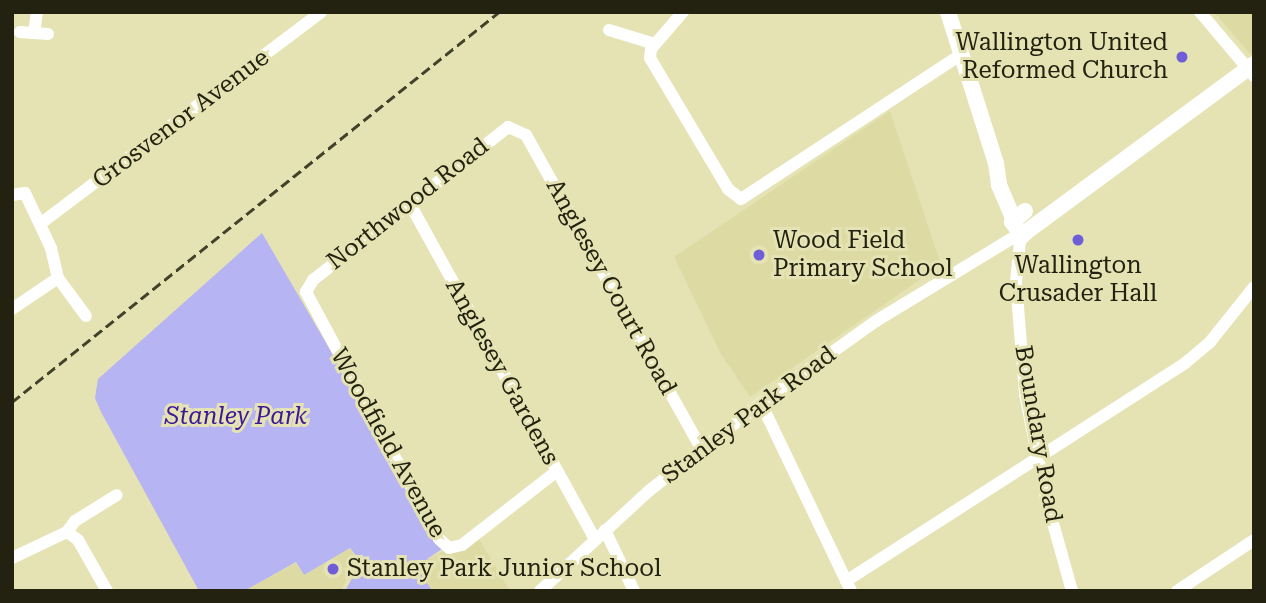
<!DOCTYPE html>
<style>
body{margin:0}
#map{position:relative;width:1266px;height:603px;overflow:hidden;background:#e5e3b3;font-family:"Roboto Serif",serif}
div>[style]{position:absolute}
.built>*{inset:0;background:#dddba3}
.green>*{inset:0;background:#b6b4f3}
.minor>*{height:12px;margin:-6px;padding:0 6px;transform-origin:6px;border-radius:6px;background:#fff}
.major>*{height:16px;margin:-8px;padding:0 8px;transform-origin:8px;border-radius:8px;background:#fff}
.rail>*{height:2.5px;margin-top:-1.25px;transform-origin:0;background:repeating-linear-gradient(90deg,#42412a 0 10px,transparent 0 15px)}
.dots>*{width:19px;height:19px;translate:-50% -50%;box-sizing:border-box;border:4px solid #e5e3b3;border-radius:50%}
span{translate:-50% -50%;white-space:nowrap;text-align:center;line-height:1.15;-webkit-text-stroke:6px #e5e3b3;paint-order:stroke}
.poi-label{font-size:24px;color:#232210}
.right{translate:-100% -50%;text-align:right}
.left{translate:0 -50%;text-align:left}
.street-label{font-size:24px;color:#232210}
.park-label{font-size:24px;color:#3e1799;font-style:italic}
.frame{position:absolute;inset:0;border:14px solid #232210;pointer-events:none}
</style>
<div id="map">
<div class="built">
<i style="clip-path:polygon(1214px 12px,1254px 12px,1254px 51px,1250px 54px)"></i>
<i style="clip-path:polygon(890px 111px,941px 265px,750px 397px,721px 354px,674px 257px)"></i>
<i style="clip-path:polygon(476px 534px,510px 591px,432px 591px,422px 574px,432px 568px,426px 560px)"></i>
<i style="clip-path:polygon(350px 548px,356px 558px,341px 591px,244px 591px,296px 563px,304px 575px)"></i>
</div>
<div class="green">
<i style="clip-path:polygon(262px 233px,445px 547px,427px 559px,432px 568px,422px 574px,432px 591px,345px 591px,361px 562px,350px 548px,304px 575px,296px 562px,244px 591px,199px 591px,101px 412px,95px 398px,98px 379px)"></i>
</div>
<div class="minor">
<i style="left:683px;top:12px;width:49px;rotate:130.9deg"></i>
<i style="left:651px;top:49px;width:9px;rotate:96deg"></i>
<i style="left:650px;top:58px;width:152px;rotate:59.2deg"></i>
<i style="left:728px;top:189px;width:16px;rotate:38deg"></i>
<i style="left:741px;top:199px;width:266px;rotate:-33.3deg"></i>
<i style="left:1200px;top:12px;width:84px;rotate:49.8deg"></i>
<i style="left:609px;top:30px;width:48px;rotate:16.9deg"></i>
<i style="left:20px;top:32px;width:28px;rotate:4deg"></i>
<i style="left:34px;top:33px;width:21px;rotate:-82deg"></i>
<i style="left:12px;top:195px;width:13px;rotate:-9deg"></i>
<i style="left:25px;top:193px;width:61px;rotate:64.7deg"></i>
<i style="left:51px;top:248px;width:31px;rotate:77deg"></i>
<i style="left:58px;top:278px;width:47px;rotate:53.6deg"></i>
<i style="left:410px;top:204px;width:383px;rotate:61.1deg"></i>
<i style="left:40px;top:224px;width:352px;rotate:-37deg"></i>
<i style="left:1026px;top:235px;width:8px;rotate:135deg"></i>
<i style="left:1020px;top:241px;width:41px;rotate:95.6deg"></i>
<i style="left:1016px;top:282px;width:112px;rotate:85.4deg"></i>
<i style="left:1025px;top:394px;width:106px;rotate:78.6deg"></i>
<i style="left:1046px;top:498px;width:97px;rotate:74.4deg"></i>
<i style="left:12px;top:309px;width:55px;rotate:-34deg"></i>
<i style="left:761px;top:403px;width:208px;rotate:64.4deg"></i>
<i style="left:557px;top:471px;width:120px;rotate:142.1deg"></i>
<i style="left:462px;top:545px;width:13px;rotate:167deg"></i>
<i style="left:449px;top:548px;width:13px;rotate:-138deg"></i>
<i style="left:439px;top:539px;width:281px;rotate:-118.3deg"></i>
<i style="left:306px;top:292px;width:14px;rotate:-60deg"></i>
<i style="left:313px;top:280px;width:248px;rotate:-38.1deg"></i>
<i style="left:508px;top:127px;width:20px;rotate:24deg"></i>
<i style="left:526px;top:135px;width:359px;rotate:60.8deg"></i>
<i style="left:605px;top:530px;width:68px;rotate:64.6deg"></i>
<i style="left:67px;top:532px;width:14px;rotate:36deg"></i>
<i style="left:78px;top:540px;width:59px;rotate:60.4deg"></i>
<i style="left:12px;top:558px;width:61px;rotate:-25.3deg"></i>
<i style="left:67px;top:532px;width:14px;rotate:-54deg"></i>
<i style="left:75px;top:521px;width:49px;rotate:-31.8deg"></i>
<i style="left:846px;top:581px;width:402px;rotate:-32.7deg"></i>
<i style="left:1184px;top:364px;width:34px;rotate:-40deg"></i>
<i style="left:1210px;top:342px;width:70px;rotate:-51.3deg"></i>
<i style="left:540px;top:591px;width:149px;rotate:-42.6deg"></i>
<i style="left:650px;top:490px;width:141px;rotate:-38.1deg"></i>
<i style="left:761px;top:403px;width:141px;rotate:-35.5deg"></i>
<i style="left:876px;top:321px;width:167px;rotate:-31.3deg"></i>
<i style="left:1177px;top:591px;width:92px;rotate:-33.5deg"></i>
</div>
<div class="major">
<i style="left:948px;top:12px;width:158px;rotate:72.4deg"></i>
<i style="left:996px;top:163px;width:22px;rotate:82deg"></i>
<i style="left:999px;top:185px;width:36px;rotate:67deg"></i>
<i style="left:1025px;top:211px;width:17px;rotate:140deg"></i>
<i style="left:1012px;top:222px;width:16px;rotate:52deg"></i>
<i style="left:1022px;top:235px;width:288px;rotate:-36.4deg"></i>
</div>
<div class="rail">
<i style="left:12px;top:402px;width:624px;rotate:-38.69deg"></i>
</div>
<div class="dots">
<i style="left:1182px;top:57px;background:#705ed8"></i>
<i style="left:1078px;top:240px;background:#705ed8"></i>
<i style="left:759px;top:255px;background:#705ed8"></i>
<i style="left:333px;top:569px;background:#705ed8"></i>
</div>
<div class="poi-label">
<span class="right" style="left:1168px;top:57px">Wallington United<br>Reformed Church</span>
<span class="left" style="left:773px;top:255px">Wood Field<br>Primary School</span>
<span style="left:1078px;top:280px">Wallington<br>Crusader Hall</span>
<span class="left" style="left:347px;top:569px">Stanley Park Junior School</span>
</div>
<div class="street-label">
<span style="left:181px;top:119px;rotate:-37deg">Grosvenor Avenue</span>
<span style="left:408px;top:204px;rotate:-38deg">Northwood Road</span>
<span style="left:611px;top:287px;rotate:61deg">Anglesey Court Road</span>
<span style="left:502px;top:372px;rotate:61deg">Anglesey Gardens</span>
<span style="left:749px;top:415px;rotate:-37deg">Stanley Park Road</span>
<span style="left:1038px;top:434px;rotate:80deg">Boundary Road</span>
<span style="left:388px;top:443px;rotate:61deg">Woodfield Avenue</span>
</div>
<div class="park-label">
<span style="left:236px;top:417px">Stanley Park</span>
</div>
<div class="frame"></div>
</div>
